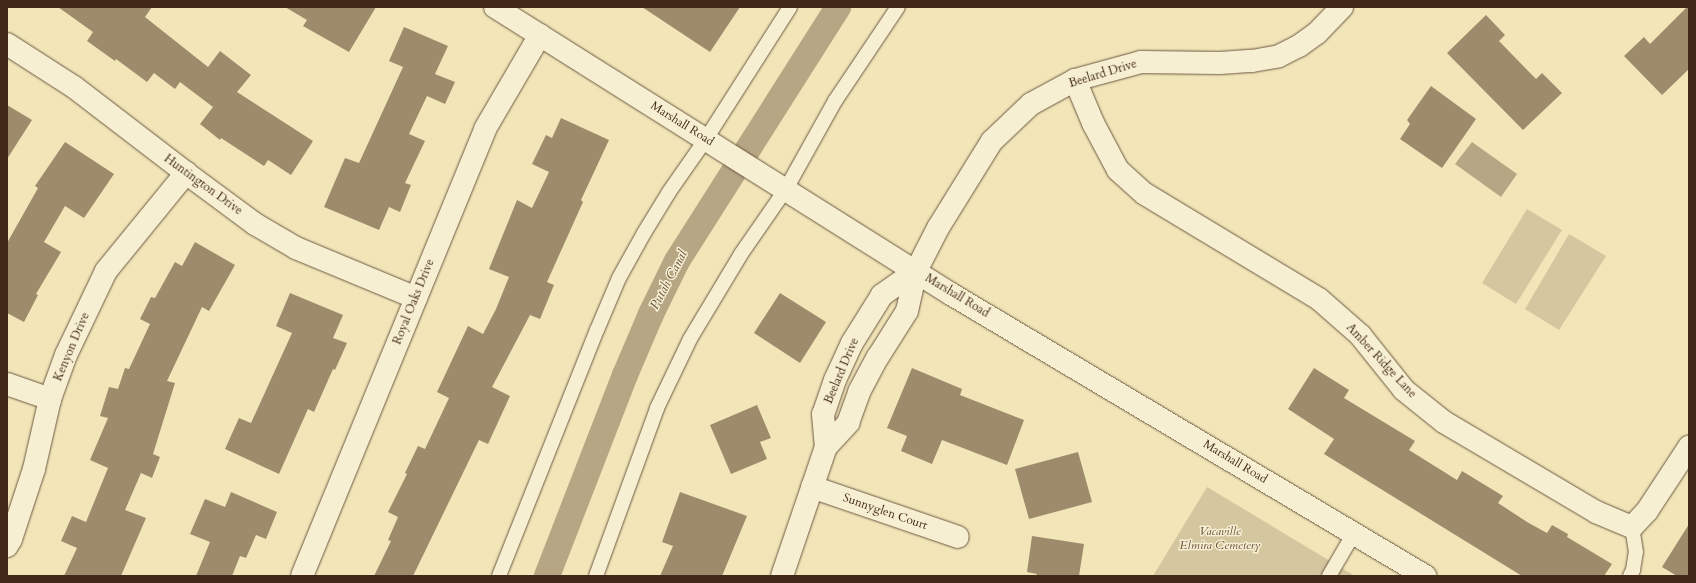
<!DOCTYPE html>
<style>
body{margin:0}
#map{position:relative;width:1696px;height:583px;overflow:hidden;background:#f2e6b9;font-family:Cardo,serif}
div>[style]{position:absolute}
.green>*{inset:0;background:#d4c69e}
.water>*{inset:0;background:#b6a683}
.canal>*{height:26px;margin:-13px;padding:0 13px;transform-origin:13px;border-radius:13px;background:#b6a683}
.building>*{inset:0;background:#9d8b6c}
.roads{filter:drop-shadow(0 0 1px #6d5841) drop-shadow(0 0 1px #6d5841)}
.service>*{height:14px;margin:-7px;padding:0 7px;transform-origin:7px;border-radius:7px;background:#f7efd2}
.minor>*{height:22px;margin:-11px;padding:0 11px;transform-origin:11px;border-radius:11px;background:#f7efd2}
.tertiary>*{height:22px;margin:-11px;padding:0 11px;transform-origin:11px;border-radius:11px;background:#f7efd2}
span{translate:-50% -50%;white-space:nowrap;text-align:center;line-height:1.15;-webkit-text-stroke:3px #f7efd2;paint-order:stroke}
.street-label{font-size:12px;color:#412919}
.park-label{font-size:12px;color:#66503a;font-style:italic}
.water-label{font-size:13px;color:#644e39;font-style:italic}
.frame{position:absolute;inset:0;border:8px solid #412919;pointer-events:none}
</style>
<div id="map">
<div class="green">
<i style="clip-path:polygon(1527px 209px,1562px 230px,1516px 304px,1482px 283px)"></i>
<i style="clip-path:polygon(1569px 234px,1606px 256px,1559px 330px,1525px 309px)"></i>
<i style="clip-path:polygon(1207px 487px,1355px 576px,1153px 576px)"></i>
</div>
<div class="water">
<i style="clip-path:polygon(1472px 142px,1517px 174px,1501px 197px,1455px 164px)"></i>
</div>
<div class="canal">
<i style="left:547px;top:576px;width:216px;rotate:-68.8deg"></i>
<i style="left:625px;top:375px;width:66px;rotate:-66.9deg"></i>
<i style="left:651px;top:314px;width:59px;rotate:-63.9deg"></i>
<i style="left:677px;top:261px;width:301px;rotate:-57.6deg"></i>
</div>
<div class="building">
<i style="clip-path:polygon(58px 7px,152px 7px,145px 17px,208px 67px,220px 51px,251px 75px,237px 92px,313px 141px,291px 175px,268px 160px,264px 166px,221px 138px,220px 140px,200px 124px,213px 107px,180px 82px,175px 89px,154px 73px,147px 82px,116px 59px,115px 61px,87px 41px,93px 32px)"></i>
<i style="clip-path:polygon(285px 7px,376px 7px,349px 52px,303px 26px,307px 20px)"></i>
<i style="clip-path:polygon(642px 7px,740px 7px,710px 52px)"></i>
<i style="clip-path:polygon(1687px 7px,1689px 7px,1689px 69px,1662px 95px,1624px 56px,1644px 37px,1650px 44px)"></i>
<i style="clip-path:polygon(1486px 15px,1505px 35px,1499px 41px,1536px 79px,1542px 73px,1562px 93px,1523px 130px,1447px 53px)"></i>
<i style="clip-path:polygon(404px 27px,448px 46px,435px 74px,455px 82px,445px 104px,427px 96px,409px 134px,425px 141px,405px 183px,411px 185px,400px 212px,389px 207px,379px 230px,324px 207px,345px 158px,359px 163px,403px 67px,389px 61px)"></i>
<i style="clip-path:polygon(1431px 86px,1476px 119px,1442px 168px,1400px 139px,1410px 124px,1407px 120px)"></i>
<i style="clip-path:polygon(7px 105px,32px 120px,7px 159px)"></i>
<i style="clip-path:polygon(561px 118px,609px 140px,581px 200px,583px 202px,547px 282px,554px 285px,540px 319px,530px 315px,492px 387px,510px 396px,488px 444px,479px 440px,413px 576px,374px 576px,391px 541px,388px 540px,398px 517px,388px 512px,407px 474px,405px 473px,418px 446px,425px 449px,449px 398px,437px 392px,468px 326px,483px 334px,496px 309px,509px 277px,489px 269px,517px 200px,532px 208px,549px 172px,532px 164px,546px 135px,552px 138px)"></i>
<i style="clip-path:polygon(65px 142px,114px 174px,84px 218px,65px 206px,44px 242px,61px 252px,36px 294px,38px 295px,24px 322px,7px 313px,7px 243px,38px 188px,35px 186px)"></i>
<i style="clip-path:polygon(195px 242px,235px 265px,209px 311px,202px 307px,167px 381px,175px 383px,153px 454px,160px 457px,152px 478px,141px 473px,125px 510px,146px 518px,121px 576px,64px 576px,77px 548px,61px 541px,72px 516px,86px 522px,108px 468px,90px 460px,108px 418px,100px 416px,109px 387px,118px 389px,125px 368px,129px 369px,150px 324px,140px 319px,151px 297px,155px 298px,175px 262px,182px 266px)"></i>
<i style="clip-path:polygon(290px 293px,343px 315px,333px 338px,347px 343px,335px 370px,333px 369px,314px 412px,308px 409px,279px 474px,225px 449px,239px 418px,251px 423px,292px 333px,276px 326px)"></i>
<i style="clip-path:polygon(780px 293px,826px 322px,800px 363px,754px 333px)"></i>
<i style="clip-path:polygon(912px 368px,962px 389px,960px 395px,1024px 420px,1007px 465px,942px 440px,932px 464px,901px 451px,907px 436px,887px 428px)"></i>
<i style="clip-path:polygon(1314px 368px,1349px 390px,1344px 398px,1415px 441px,1409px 450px,1457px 480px,1462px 471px,1503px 496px,1498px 503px,1527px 522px,1547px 533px,1552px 525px,1568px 534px,1567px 537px,1612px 564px,1604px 576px,1522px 576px,1324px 454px,1334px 439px,1288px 409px)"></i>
<i style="clip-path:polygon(757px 405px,771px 438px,760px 442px,767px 459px,731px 474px,710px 425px)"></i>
<i style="clip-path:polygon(1078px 452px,1092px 502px,1029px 519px,1015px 469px)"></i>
<i style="clip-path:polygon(231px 492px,277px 512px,266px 539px,256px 535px,246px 558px,240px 556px,232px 576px,196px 576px,210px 542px,190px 534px,205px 499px,225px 507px)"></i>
<i style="clip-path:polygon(680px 492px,747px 516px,722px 576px,660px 576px,673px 546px,662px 542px)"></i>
<i style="clip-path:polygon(1689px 524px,1689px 576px,1677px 576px,1662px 567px)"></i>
<i style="clip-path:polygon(1032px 536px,1084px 544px,1079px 576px,1036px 576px,1037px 574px,1027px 572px)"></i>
</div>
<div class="roads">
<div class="service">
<i style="left:499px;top:576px;width:265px;rotate:-68.3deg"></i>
<i style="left:597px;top:330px;width:56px;rotate:-67.1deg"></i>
<i style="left:619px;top:278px;width:51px;rotate:-60.9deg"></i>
<i style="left:644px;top:233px;width:48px;rotate:-58.6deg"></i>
<i style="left:669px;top:192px;width:65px;rotate:-55.1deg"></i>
<i style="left:706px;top:139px;width:156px;rotate:-57.5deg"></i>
<i style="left:596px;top:576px;width:179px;rotate:-70deg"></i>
<i style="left:657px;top:408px;width:76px;rotate:-64.4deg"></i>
<i style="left:690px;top:339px;width:99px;rotate:-59deg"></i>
<i style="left:741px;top:254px;width:79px;rotate:-55.3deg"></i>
<i style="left:786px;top:189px;width:101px;rotate:-60.9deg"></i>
<i style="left:835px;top:101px;width:113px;rotate:-56.2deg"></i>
<i style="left:1329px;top:576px;width:50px;rotate:-59.8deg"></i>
<i style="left:1630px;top:576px;width:7px;rotate:-63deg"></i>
<i style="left:1633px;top:570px;width:18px;rotate:-81deg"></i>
<i style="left:1636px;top:552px;width:25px;rotate:-99deg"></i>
</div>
<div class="minor">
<i style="left:7px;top:44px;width:80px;rotate:32.7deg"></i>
<i style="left:74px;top:87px;width:141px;rotate:37.5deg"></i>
<i style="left:186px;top:173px;width:86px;rotate:36.5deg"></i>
<i style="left:255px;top:224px;width:48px;rotate:30.3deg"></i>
<i style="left:296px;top:248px;width:130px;rotate:22.6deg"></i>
<i style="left:1075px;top:80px;width:47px;rotate:67.3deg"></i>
<i style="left:1093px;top:123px;width:53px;rotate:62deg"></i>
<i style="left:1118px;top:170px;width:36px;rotate:42deg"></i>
<i style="left:1145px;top:194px;width:203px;rotate:31.1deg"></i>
<i style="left:1319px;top:299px;width:55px;rotate:41.3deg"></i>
<i style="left:1360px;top:335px;width:70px;rotate:51.3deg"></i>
<i style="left:1404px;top:390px;width:51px;rotate:38.7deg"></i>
<i style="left:1444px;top:422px;width:177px;rotate:30.6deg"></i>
<i style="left:1596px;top:512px;width:39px;rotate:23deg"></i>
<i style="left:1632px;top:527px;width:22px;rotate:-47deg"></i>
<i style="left:1647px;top:511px;width:77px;rotate:-56.7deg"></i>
<i style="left:916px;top:271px;width:42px;rotate:144.8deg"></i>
<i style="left:882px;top:295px;width:57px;rotate:122deg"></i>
<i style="left:852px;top:343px;width:41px;rotate:114.7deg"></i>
<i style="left:835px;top:380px;width:36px;rotate:109deg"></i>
<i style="left:823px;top:414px;width:33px;rotate:85deg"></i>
<i style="left:826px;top:447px;width:33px;rotate:-47deg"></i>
<i style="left:848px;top:423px;width:33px;rotate:-70deg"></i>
<i style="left:859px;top:392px;width:40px;rotate:-62deg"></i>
<i style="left:878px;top:357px;width:54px;rotate:-57.8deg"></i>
<i style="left:907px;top:311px;width:41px;rotate:-77.3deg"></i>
<i style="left:916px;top:271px;width:48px;rotate:-62.9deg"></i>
<i style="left:938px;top:228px;width:102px;rotate:-58.2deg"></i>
<i style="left:992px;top:141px;width:54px;rotate:-43.5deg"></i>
<i style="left:1031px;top:104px;width:50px;rotate:-28.6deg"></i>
<i style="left:1075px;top:80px;width:68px;rotate:-15.3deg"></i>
<i style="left:1141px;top:62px;width:79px;rotate:0.7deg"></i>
<i style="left:1220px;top:63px;width:32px;rotate:-4deg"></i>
<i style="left:1252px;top:61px;width:27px;rotate:-10deg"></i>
<i style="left:1279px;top:56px;width:22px;rotate:-27deg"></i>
<i style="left:1299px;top:46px;width:22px;rotate:-36deg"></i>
<i style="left:1317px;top:33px;width:36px;rotate:-46deg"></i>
<i style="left:7px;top:384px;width:46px;rotate:19.2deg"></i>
<i style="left:812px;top:487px;width:154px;rotate:18.9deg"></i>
<i style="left:7px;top:546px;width:8px;rotate:-60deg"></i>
<i style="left:11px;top:539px;width:74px;rotate:-71.8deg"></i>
<i style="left:34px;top:469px;width:72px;rotate:-77.1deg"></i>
<i style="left:50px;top:399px;width:47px;rotate:-70deg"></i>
<i style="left:66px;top:355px;width:93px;rotate:-64.5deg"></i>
<i style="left:106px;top:271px;width:127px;rotate:-50.8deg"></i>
<i style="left:302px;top:576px;width:483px;rotate:-67.7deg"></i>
<i style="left:485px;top:129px;width:109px;rotate:-59.7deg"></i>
<i style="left:782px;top:576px;width:136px;rotate:-71.2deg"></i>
</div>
<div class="tertiary">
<i style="left:495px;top:7px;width:539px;rotate:32.19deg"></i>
<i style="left:951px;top:294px;width:552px;rotate:30.75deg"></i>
</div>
</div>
<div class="street-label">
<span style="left:1103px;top:74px;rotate:-17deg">Beelard Drive</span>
<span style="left:682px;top:124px;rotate:32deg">Marshall Road</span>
<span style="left:203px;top:185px;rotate:36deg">Huntington Drive</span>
<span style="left:957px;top:296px;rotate:31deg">Marshall Road</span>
<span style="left:414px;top:302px;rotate:-68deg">Royal Oaks Drive</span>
<span style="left:72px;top:347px;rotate:-67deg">Kenyon Drive</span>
<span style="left:1381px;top:361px;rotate:47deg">Amber Ridge Lane</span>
<span style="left:842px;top:371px;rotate:-67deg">Beelard Drive</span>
<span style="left:1235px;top:462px;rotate:31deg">Marshall Road</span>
<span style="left:885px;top:512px;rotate:19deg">Sunnyglen Court</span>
</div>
<div class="park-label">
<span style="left:1220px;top:539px">Vacaville<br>Elmira Cemetery</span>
</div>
<div class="water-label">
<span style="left:669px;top:280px;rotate:-62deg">Putah Canal</span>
</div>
<div class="frame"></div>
</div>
